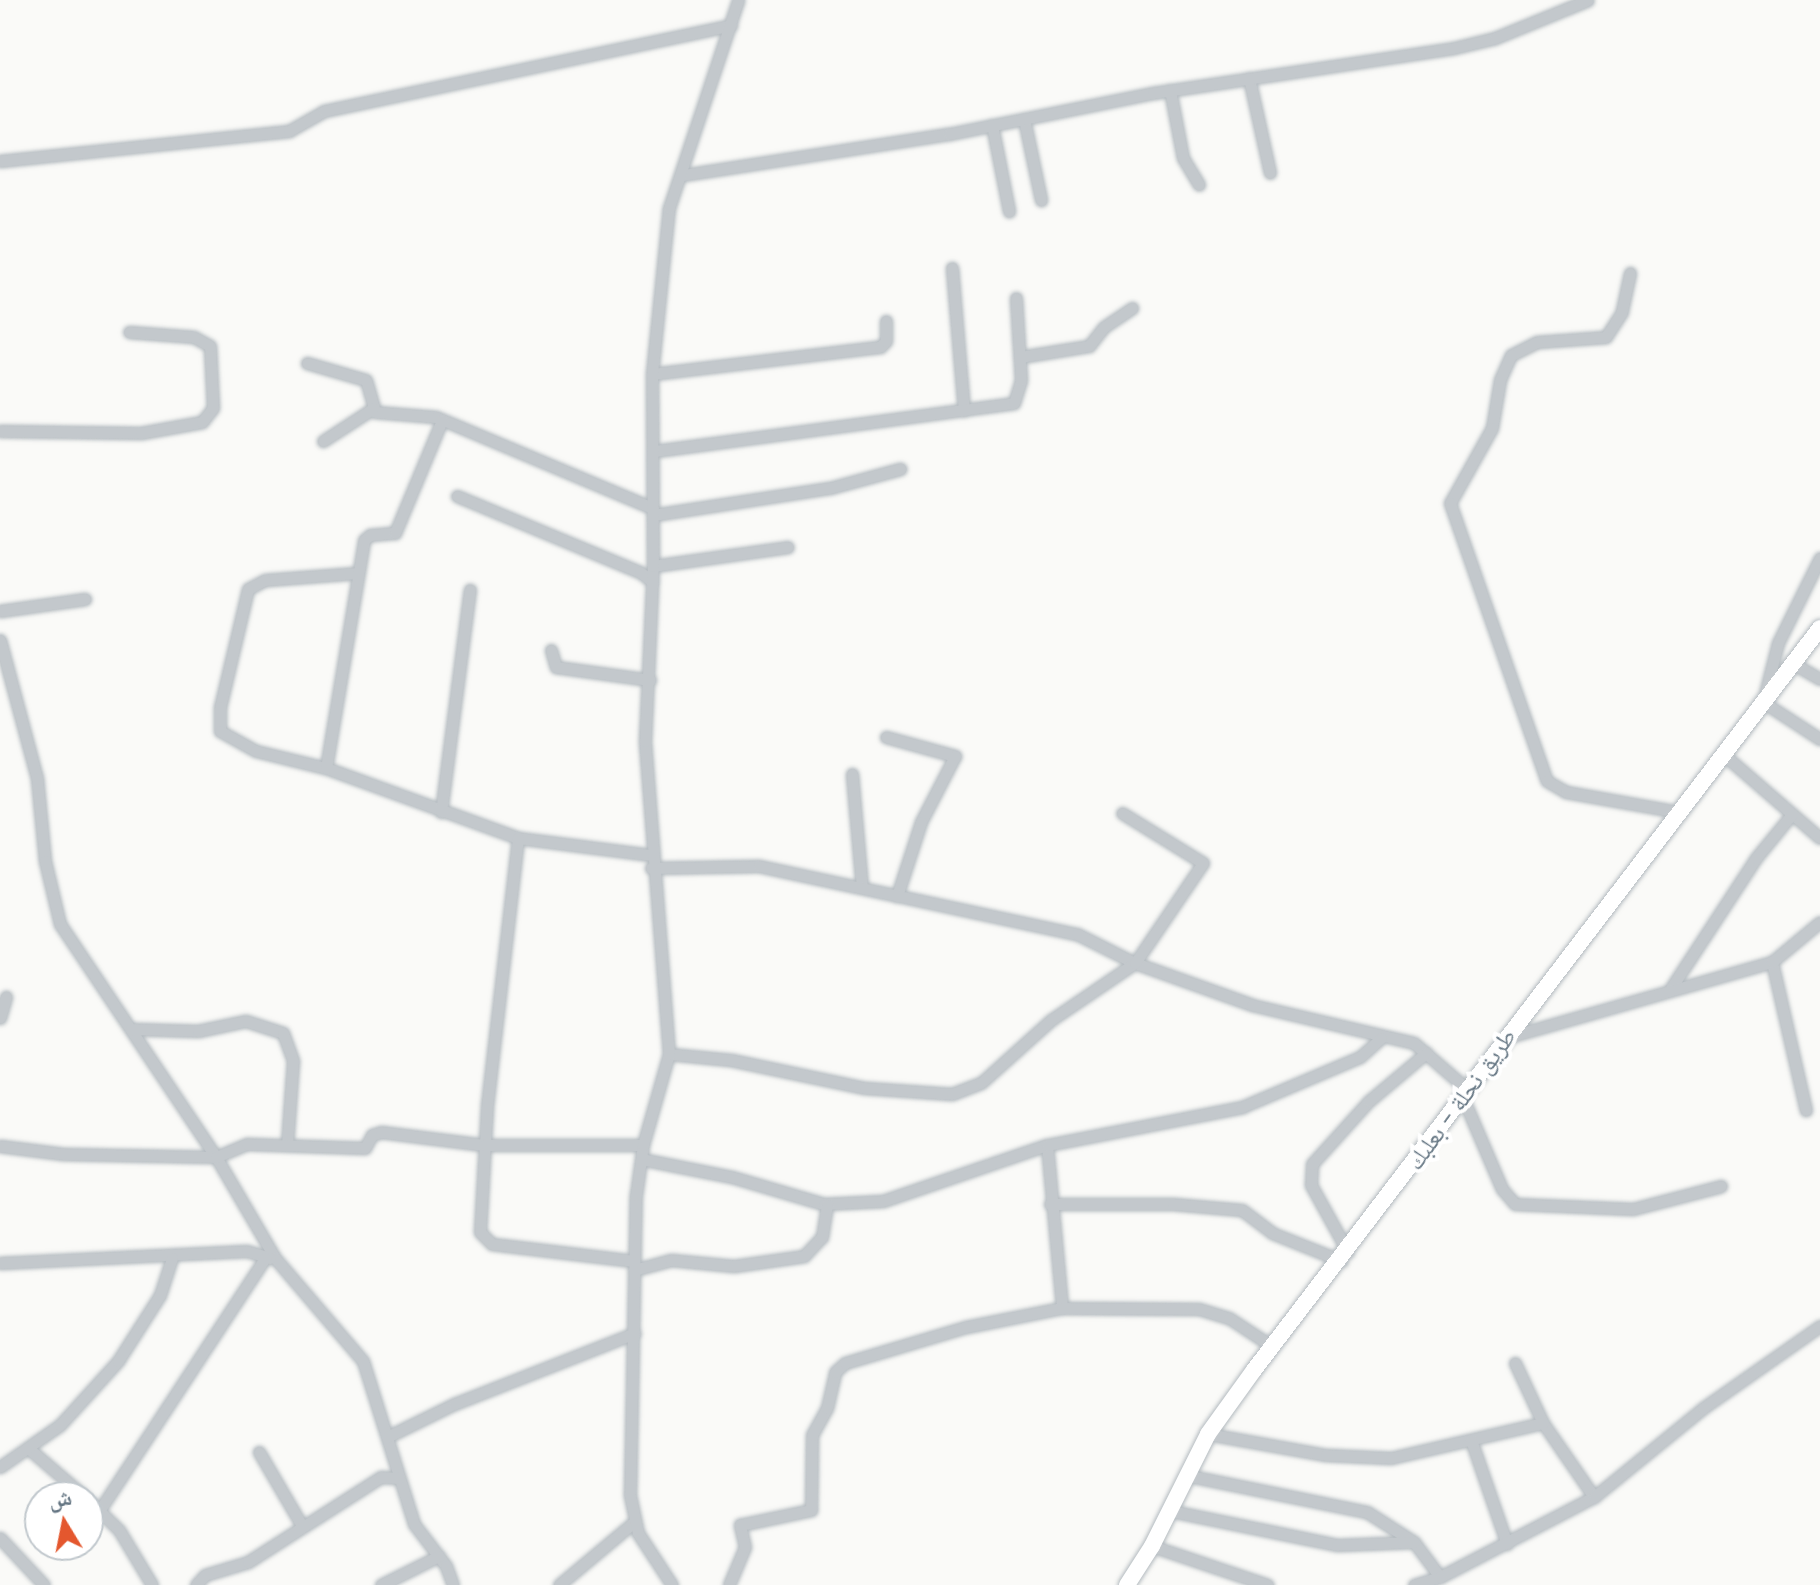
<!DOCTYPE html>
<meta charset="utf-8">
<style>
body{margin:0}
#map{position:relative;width:1820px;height:1585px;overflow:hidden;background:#fafaf8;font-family:"DM Sans","Noto Naskh Arabic",sans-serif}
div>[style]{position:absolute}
.roads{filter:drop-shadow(0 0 2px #b3babf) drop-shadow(0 0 2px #b3babf)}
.street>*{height:11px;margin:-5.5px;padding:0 5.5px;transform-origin:5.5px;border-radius:5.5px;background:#c3c8cc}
.secondary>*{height:16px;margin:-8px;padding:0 8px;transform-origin:8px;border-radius:8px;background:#fff}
span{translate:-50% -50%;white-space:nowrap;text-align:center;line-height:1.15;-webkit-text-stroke:8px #fff;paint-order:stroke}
.street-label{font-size:24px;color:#657683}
.north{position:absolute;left:24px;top:1481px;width:80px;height:80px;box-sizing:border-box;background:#fff;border:2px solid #c1c8cd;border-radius:50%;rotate:350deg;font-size:22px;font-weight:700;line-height:32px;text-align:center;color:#657683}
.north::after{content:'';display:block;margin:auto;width:28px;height:36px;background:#e4572e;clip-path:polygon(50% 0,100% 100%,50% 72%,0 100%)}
</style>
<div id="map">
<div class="roads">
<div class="street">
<i style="left:1249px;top:78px;width:97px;rotate:77.5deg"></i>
<i style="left:1170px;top:90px;width:69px;rotate:79.2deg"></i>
<i style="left:1183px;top:158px;width:31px;rotate:59deg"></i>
<i style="left:1024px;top:119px;width:83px;rotate:78.1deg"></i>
<i style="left:992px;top:125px;width:88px;rotate:78.8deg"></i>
<i style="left:0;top:161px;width:291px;rotate:-5.9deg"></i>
<i style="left:289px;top:131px;width:40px;rotate:-29.7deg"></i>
<i style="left:324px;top:111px;width:416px;rotate:-11.9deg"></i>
<i style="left:683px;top:175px;width:269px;rotate:-8.8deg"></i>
<i style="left:949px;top:134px;width:208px;rotate:-11.4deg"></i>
<i style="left:1153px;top:93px;width:304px;rotate:-8.5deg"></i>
<i style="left:1454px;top:48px;width:42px;rotate:-13.7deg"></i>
<i style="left:1495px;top:38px;width:100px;rotate:-22.2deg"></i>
<i style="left:952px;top:268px;width:143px;rotate:85.2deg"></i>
<i style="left:1630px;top:273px;width:40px;rotate:102deg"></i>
<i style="left:1622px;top:312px;width:30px;rotate:123deg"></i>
<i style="left:1606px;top:337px;width:69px;rotate:175.9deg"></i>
<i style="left:1537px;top:342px;width:29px;rotate:153deg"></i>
<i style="left:1511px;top:355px;width:27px;rotate:114deg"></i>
<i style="left:1500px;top:380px;width:49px;rotate:99.5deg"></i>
<i style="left:1492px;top:428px;width:86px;rotate:119.2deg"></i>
<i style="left:1450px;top:503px;width:294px;rotate:70.8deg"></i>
<i style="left:1547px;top:781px;width:22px;rotate:30deg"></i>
<i style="left:1566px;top:792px;width:114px;rotate:10.1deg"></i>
<i style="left:1020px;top:357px;width:70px;rotate:-9.1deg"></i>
<i style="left:1089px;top:346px;width:24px;rotate:-52deg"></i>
<i style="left:1104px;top:327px;width:34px;rotate:-34deg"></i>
<i style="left:307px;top:363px;width:61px;rotate:16.1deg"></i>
<i style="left:366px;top:380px;width:33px;rotate:74deg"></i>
<i style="left:375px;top:412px;width:61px;rotate:4.7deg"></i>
<i style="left:436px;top:417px;width:235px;rotate:22.8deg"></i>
<i style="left:652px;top:374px;width:230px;rotate:-6.8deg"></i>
<i style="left:880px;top:347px;width:8px;rotate:-45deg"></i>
<i style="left:886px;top:341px;width:20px;rotate:-90deg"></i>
<i style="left:0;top:431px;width:141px;rotate:0.8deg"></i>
<i style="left:141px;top:433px;width:62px;rotate:-10.2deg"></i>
<i style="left:202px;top:422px;width:18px;rotate:-52deg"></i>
<i style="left:213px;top:408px;width:62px;rotate:-92.8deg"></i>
<i style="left:210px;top:346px;width:18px;rotate:-151deg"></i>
<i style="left:194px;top:337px;width:65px;rotate:-175.6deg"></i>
<i style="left:323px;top:441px;width:59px;rotate:-33.1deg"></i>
<i style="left:655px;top:451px;width:362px;rotate:-7.6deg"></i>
<i style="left:1014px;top:403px;width:24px;rotate:-73deg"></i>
<i style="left:1021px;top:380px;width:82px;rotate:-93.5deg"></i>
<i style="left:457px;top:496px;width:198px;rotate:22.6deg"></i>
<i style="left:640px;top:572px;width:16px;rotate:38deg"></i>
<i style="left:653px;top:515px;width:179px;rotate:-8.7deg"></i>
<i style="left:830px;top:488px;width:73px;rotate:-15.2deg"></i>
<i style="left:1820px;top:558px;width:95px;rotate:116.3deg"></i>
<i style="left:1778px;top:643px;width:61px;rotate:104.3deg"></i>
<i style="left:1763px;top:702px;width:68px;rotate:33deg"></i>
<i style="left:653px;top:566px;width:136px;rotate:-8deg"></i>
<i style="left:357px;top:573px;width:92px;rotate:175.6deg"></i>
<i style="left:265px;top:580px;width:19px;rotate:152deg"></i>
<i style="left:248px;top:589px;width:121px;rotate:103.3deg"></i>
<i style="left:220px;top:707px;width:24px;rotate:90deg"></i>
<i style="left:220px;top:731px;width:41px;rotate:29.1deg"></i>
<i style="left:256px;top:751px;width:72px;rotate:13.7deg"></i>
<i style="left:326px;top:768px;width:204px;rotate:20deg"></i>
<i style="left:518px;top:838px;width:133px;rotate:7.3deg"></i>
<i style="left:0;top:611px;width:86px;rotate:-8deg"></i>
<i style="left:0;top:640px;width:143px;rotate:75deg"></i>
<i style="left:37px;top:778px;width:83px;rotate:84.5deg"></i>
<i style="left:45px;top:861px;width:65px;rotate:76.6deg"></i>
<i style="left:60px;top:924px;width:280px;rotate:56.2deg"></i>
<i style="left:216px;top:1157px;width:117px;rotate:59.7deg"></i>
<i style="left:275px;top:1258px;width:135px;rotate:49.5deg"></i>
<i style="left:363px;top:1361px;width:171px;rotate:72.6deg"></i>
<i style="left:414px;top:1524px;width:53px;rotate:52.7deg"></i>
<i style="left:446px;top:1566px;width:20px;rotate:70deg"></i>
<i style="left:551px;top:650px;width:18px;rotate:74deg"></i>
<i style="left:556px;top:667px;width:95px;rotate:7.9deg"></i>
<i style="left:1794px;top:664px;width:30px;rotate:30deg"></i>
<i style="left:886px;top:737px;width:72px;rotate:15.4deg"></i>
<i style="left:955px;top:756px;width:74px;rotate:117.3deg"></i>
<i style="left:921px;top:822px;width:78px;rotate:108deg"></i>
<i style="left:1723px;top:754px;width:128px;rotate:40.9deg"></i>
<i style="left:326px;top:768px;width:231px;rotate:-80.5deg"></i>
<i style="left:364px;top:540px;width:8px;rotate:-40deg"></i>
<i style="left:370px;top:535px;width:25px;rotate:-5deg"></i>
<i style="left:395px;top:533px;width:122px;rotate:-67.4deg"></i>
<i style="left:852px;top:774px;width:114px;rotate:85deg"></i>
<i style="left:441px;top:812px;width:224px;rotate:-82.6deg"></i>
<i style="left:518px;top:838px;width:271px;rotate:96.6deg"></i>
<i style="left:487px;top:1107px;width:125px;rotate:93.2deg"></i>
<i style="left:480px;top:1232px;width:17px;rotate:45deg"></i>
<i style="left:492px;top:1244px;width:143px;rotate:6.8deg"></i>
<i style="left:651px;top:868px;width:108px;rotate:-1.1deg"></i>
<i style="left:759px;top:866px;width:325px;rotate:12.1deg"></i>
<i style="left:1077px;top:934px;width:65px;rotate:26.6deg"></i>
<i style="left:1135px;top:963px;width:124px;rotate:19.7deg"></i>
<i style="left:1252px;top:1005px;width:166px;rotate:13.2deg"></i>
<i style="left:1414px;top:1043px;width:72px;rotate:41deg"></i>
<i style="left:1772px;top:962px;width:152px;rotate:77.1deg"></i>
<i style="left:1671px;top:988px;width:155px;rotate:-56.8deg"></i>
<i style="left:1756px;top:858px;width:57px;rotate:-50.7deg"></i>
<i style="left:0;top:1018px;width:22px;rotate:-74deg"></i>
<i style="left:131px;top:1029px;width:67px;rotate:1.7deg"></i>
<i style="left:198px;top:1031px;width:49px;rotate:-11.8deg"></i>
<i style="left:246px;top:1021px;width:39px;rotate:18deg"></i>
<i style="left:283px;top:1033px;width:30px;rotate:70deg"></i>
<i style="left:293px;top:1061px;width:83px;rotate:94.1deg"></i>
<i style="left:1512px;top:1036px;width:270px;rotate:-15.9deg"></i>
<i style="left:1772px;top:962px;width:62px;rotate:-39.8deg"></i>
<i style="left:669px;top:1054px;width:62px;rotate:5.5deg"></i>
<i style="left:731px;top:1060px;width:137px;rotate:11.8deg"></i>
<i style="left:865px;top:1088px;width:87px;rotate:3.9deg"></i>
<i style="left:952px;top:1094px;width:31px;rotate:-21deg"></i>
<i style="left:981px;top:1083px;width:94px;rotate:-42deg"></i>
<i style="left:1051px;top:1020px;width:102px;rotate:-34.2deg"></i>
<i style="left:1135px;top:963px;width:121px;rotate:-55.8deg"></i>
<i style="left:1203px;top:863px;width:95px;rotate:-148.3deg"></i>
<i style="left:1463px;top:1098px;width:99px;rotate:66.8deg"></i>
<i style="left:1502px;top:1189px;width:20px;rotate:49deg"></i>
<i style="left:1515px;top:1204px;width:118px;rotate:2.4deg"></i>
<i style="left:1633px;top:1209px;width:91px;rotate:-14.6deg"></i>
<i style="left:1047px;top:1145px;width:164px;rotate:84.7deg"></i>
<i style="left:0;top:1146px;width:64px;rotate:7.2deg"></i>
<i style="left:63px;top:1154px;width:153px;rotate:1.1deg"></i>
<i style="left:216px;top:1157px;width:34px;rotate:-23deg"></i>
<i style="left:247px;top:1144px;width:118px;rotate:1.9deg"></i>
<i style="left:365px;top:1148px;width:15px;rotate:-62deg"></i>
<i style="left:372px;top:1135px;width:9px;rotate:-18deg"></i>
<i style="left:381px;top:1132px;width:104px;rotate:7.2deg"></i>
<i style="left:484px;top:1145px;width:159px"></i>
<i style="left:641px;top:1159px;width:93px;rotate:11.2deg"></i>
<i style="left:732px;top:1177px;width:96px;rotate:16.4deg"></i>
<i style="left:824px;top:1204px;width:59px;rotate:-2.9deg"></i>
<i style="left:883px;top:1201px;width:173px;rotate:-18.9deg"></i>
<i style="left:1047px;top:1145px;width:199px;rotate:-11deg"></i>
<i style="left:1242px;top:1107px;width:128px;rotate:-23deg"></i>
<i style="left:1360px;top:1057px;width:28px;rotate:-42deg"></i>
<i style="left:1050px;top:1204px;width:123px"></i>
<i style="left:1173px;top:1204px;width:69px;rotate:5deg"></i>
<i style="left:1242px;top:1210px;width:38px;rotate:37deg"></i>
<i style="left:1272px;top:1233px;width:75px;rotate:21.8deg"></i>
<i style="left:1348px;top:1252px;width:77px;rotate:-118.9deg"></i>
<i style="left:1311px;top:1185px;width:21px;rotate:-87deg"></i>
<i style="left:1312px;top:1164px;width:85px;rotate:-47.9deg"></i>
<i style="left:1369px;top:1101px;width:75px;rotate:-40.1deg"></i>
<i style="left:0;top:1263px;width:247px;rotate:-2.8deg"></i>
<i style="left:247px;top:1251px;width:24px;rotate:17deg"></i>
<i style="left:634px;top:1270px;width:38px;rotate:-15deg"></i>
<i style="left:671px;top:1260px;width:63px;rotate:5.4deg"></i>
<i style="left:734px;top:1266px;width:71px;rotate:-8.1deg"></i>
<i style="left:804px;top:1256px;width:26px;rotate:-47deg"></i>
<i style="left:822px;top:1237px;width:33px;rotate:-81deg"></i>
<i style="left:1515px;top:1363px;width:66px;rotate:65deg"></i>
<i style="left:1543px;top:1423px;width:90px;rotate:55.4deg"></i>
<i style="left:1208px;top:1434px;width:120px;rotate:10.1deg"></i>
<i style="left:1326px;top:1455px;width:65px;rotate:2.6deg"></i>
<i style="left:1391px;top:1458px;width:156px;rotate:-13deg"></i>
<i style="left:387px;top:1437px;width:75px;rotate:-26.2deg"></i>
<i style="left:454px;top:1404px;width:194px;rotate:-21.4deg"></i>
<i style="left:1471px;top:1440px;width:110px;rotate:70.9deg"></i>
<i style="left:28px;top:1448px;width:75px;rotate:40.7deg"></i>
<i style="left:259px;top:1452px;width:86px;rotate:59.8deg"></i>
<i style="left:0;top:1467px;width:73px;rotate:-35deg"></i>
<i style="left:60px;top:1425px;width:86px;rotate:-47.8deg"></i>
<i style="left:118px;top:1361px;width:78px;rotate:-57.5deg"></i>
<i style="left:160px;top:1295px;width:39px;rotate:-72deg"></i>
<i style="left:1185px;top:1475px;width:186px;rotate:11.5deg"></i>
<i style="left:1367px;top:1512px;width:56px;rotate:32.6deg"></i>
<i style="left:1414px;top:1542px;width:44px;rotate:53.4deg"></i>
<i style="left:88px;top:1500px;width:43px;rotate:44.1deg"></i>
<i style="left:119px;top:1530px;width:64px;rotate:59deg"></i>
<i style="left:101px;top:1508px;width:299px;rotate:-56.7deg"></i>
<i style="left:1171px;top:1511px;width:169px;rotate:11.6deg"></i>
<i style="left:1337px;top:1545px;width:77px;rotate:-2.2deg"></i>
<i style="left:0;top:1538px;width:64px;rotate:46.9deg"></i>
<i style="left:1152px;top:1546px;width:122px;rotate:18.6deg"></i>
<i style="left:196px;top:1585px;width:13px;rotate:-48deg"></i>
<i style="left:205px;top:1575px;width:45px;rotate:-16.8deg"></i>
<i style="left:248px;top:1562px;width:158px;rotate:-32.6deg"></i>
<i style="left:381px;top:1477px;width:18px;rotate:3deg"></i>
<i style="left:381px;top:1585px;width:65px;rotate:-26.6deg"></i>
<i style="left:559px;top:1585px;width:98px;rotate:-40deg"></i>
<i style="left:672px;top:1585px;width:62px;rotate:-123.2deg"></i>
<i style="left:638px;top:1533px;width:40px;rotate:-102deg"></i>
<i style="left:630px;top:1494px;width:299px;rotate:-88.9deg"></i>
<i style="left:636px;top:1195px;width:50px;rotate:-82deg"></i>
<i style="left:643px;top:1145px;width:95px;rotate:-74.1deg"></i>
<i style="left:669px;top:1054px;width:314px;rotate:-94.4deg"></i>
<i style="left:645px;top:741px;width:175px;rotate:-87.4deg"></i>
<i style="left:653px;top:566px;width:192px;rotate:-90.3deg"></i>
<i style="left:652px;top:374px;width:167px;rotate:-84.2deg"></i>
<i style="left:669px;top:208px;width:219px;rotate:-71.6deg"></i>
<i style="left:729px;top:1585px;width:41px;rotate:-67.2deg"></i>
<i style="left:745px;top:1547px;width:23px;rotate:-103deg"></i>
<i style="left:740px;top:1525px;width:73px;rotate:-11.9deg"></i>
<i style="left:811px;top:1510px;width:75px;rotate:-89.2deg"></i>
<i style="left:812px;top:1435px;width:31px;rotate:-61deg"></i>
<i style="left:827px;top:1408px;width:37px;rotate:-77deg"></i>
<i style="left:835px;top:1372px;width:13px;rotate:-42deg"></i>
<i style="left:845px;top:1363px;width:126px;rotate:-16.6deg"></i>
<i style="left:966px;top:1327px;width:98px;rotate:-11.2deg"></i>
<i style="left:1062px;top:1308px;width:137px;rotate:0.4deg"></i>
<i style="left:1199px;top:1309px;width:31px;rotate:17deg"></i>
<i style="left:1229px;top:1318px;width:53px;rotate:33.4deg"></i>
<i style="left:1414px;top:1585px;width:27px;rotate:-17deg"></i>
<i style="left:1440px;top:1577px;width:174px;rotate:-27.5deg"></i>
<i style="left:1594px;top:1497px;width:141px;rotate:-39.2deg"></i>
<i style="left:1703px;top:1408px;width:143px;rotate:-35deg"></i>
</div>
<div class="secondary">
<i style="left:1127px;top:1585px;width:46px;rotate:-57.3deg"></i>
<i style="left:1152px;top:1546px;width:125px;rotate:-63.4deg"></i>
<i style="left:1208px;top:1434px;width:79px;rotate:-54.3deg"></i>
<i style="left:1254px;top:1370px;width:933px;rotate:-52.66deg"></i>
</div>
</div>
<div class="street-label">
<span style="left:1461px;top:1099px;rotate:-54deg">طريق نحلة - بعلبك</span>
</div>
<div class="north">ش</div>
</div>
